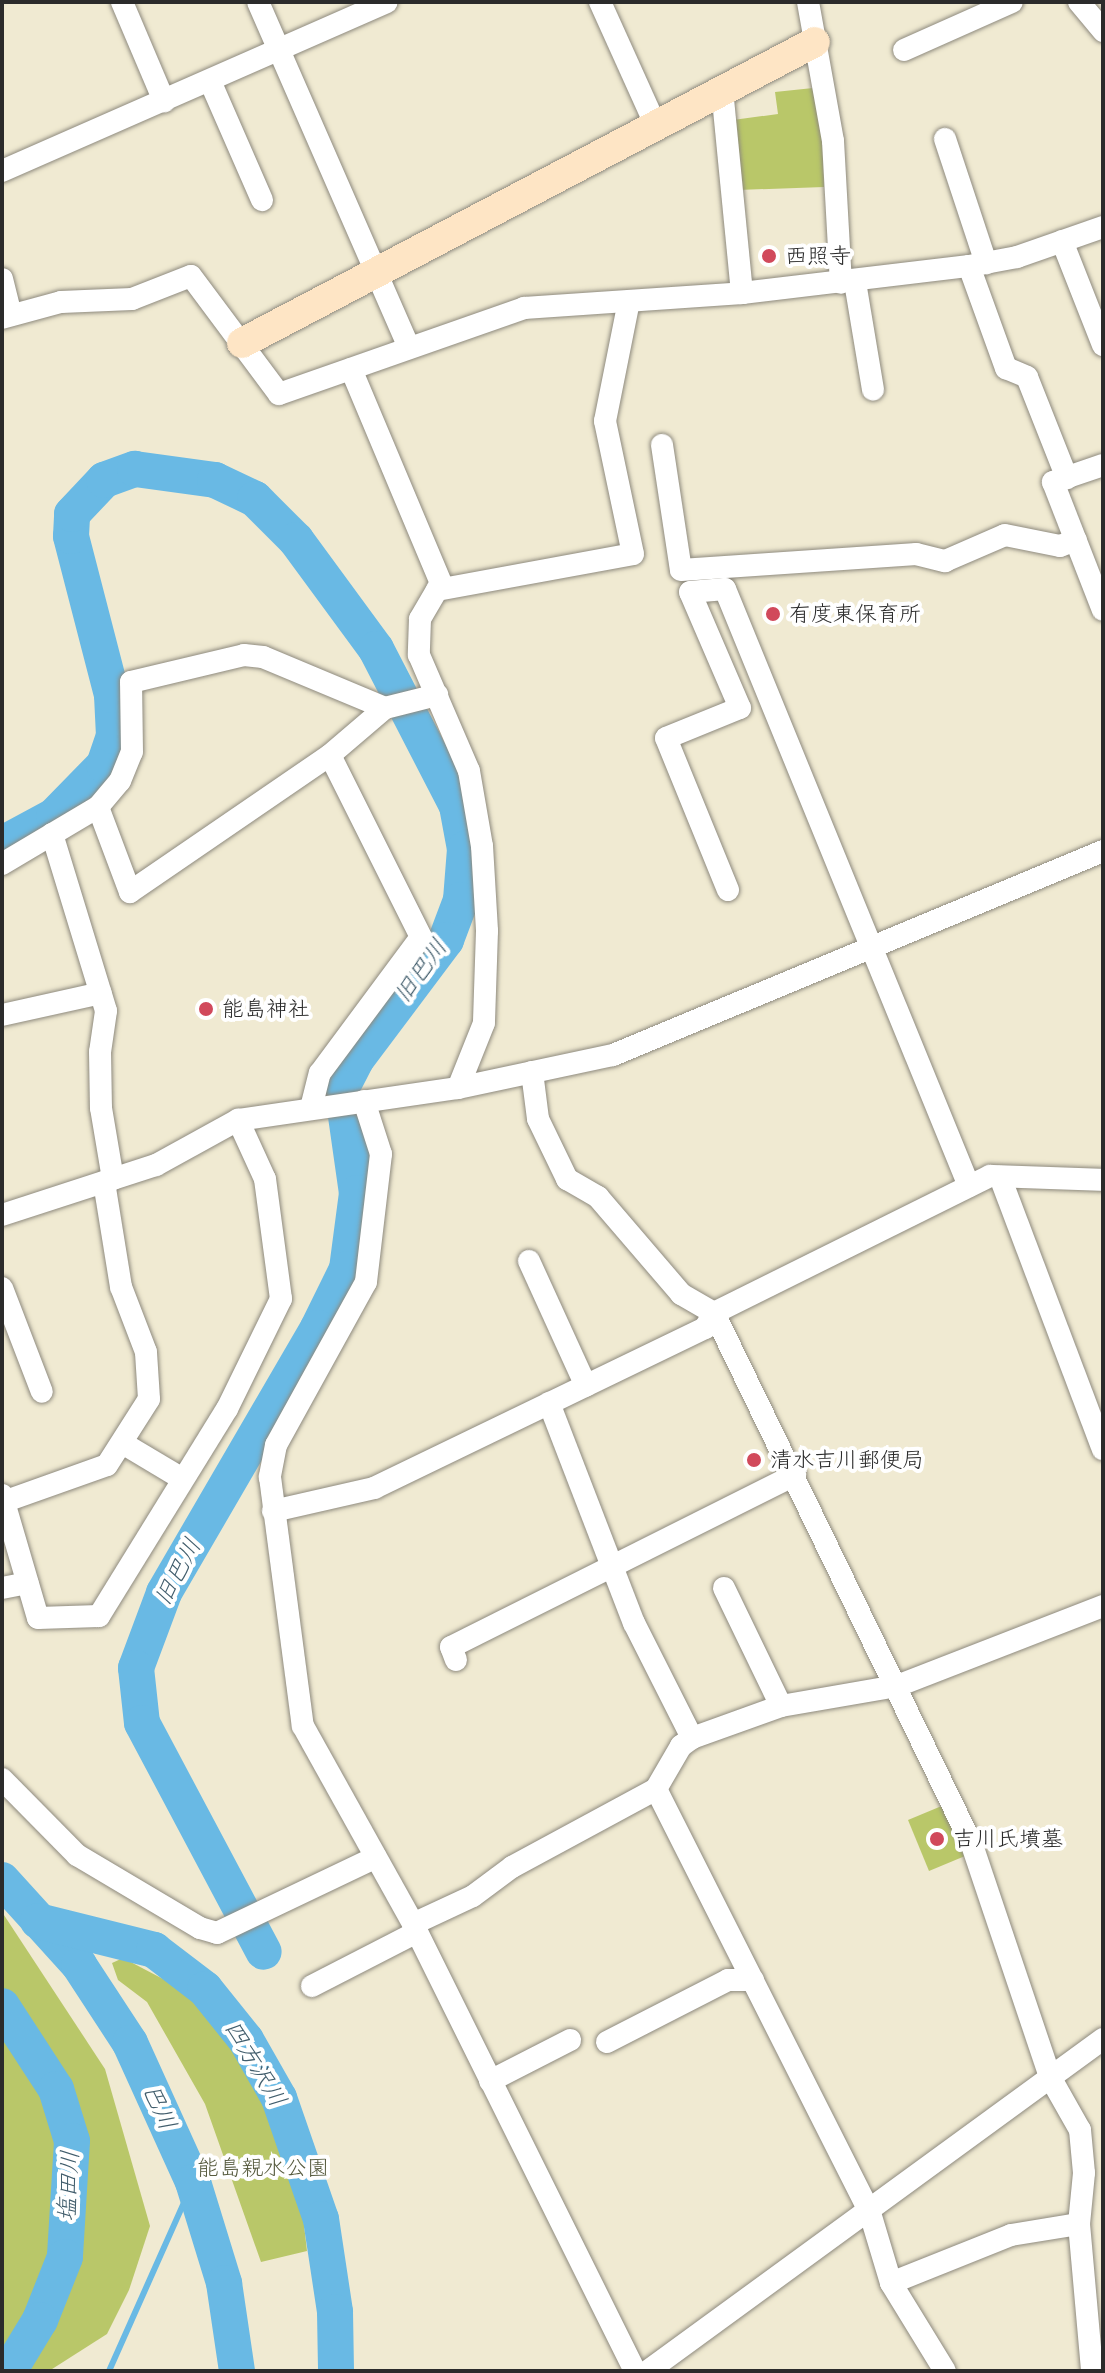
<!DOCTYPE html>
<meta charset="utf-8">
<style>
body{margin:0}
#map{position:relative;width:1105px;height:2373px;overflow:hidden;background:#f0ead2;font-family:"Shantell Sans","Klee One",sans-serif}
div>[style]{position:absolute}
.green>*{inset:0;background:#b9c769}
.stream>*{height:6px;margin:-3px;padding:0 3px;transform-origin:3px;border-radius:3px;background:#69b9e4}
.river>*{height:36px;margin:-18px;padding:0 18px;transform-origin:18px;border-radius:18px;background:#69b9e4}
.roads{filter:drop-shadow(0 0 2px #8e8a7e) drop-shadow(0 0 2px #8e8a7e)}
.street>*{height:22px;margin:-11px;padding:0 11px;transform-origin:11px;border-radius:11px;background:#fff}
.secondary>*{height:30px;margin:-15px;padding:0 15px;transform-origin:15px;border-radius:15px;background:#fee5c5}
.dots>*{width:22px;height:22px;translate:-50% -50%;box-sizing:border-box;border:4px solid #fff;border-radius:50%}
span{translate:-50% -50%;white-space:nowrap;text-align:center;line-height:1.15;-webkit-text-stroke:8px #fff;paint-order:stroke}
.poi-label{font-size:22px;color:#2b2b2b}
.left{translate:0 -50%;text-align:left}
.park-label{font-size:22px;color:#565a3e}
.water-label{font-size:24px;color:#415d6c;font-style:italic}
.frame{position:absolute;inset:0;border:4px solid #2b2b2b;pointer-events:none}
</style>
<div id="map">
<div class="green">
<i style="clip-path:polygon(813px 88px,823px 141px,824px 187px,738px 190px,733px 120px,778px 114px,775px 92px)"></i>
<i style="clip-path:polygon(944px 1805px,965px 1856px,929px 1871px,908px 1820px)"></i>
<i style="clip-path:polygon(2px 1912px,105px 2069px,150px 2226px,129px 2290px,107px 2334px,49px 2371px,2px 2371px)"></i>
<i style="clip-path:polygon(123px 1958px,205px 2001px,251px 2058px,297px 2164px,307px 2251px,261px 2262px,205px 2104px,147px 2002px,118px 1980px,112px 1963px)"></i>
</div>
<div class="stream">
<i style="left:109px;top:2371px;width:207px;rotate:-66deg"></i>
</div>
<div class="river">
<i style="left:2px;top:844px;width:59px;rotate:-28.3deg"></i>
<i style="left:54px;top:816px;width:71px;rotate:-45.6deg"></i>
<i style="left:104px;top:765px;width:31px;rotate:-71deg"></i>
<i style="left:114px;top:736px;width:41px;rotate:-92.8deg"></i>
<i style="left:112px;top:695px;width:164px;rotate:-104.5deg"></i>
<i style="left:71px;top:536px;width:22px;rotate:-87deg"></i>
<i style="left:72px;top:514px;width:47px;rotate:-46.7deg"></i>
<i style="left:104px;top:480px;width:33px;rotate:-20deg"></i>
<i style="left:135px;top:469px;width:81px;rotate:7.8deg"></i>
<i style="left:215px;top:480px;width:44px;rotate:25.4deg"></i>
<i style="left:255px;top:499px;width:58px;rotate:45deg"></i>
<i style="left:296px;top:540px;width:135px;rotate:53.7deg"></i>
<i style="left:376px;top:649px;width:177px;rotate:62.7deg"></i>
<i style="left:457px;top:806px;width:44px;rotate:79.5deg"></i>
<i style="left:465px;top:849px;width:51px;rotate:94.5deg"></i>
<i style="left:461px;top:900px;width:43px;rotate:110.6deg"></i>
<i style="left:446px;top:940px;width:150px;rotate:126.9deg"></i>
<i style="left:356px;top:1060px;width:31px;rotate:117deg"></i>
<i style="left:342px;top:1088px;width:106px;rotate:81.9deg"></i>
<i style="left:357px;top:1193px;width:77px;rotate:97.5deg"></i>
<i style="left:347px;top:1269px;width:66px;rotate:116.2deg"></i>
<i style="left:318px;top:1328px;width:306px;rotate:120.2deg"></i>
<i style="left:164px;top:1593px;width:80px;rotate:110.5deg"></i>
<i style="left:136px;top:1668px;width:55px;rotate:83.8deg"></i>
<i style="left:142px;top:1723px;width:259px;rotate:62deg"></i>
<i style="left:2px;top:1880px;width:115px;rotate:47.8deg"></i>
<i style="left:79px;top:1965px;width:93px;rotate:56.8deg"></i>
<i style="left:130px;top:2043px;width:153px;rotate:65.6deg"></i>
<i style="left:193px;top:2182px;width:106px;rotate:72.9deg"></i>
<i style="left:224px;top:2283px;width:89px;rotate:81.6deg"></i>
<i style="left:38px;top:1921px;width:120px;rotate:14deg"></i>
<i style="left:154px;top:1950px;width:64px;rotate:37.4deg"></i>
<i style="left:205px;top:1989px;width:65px;rotate:51.2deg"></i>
<i style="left:246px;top:2040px;width:67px;rotate:60.4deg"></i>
<i style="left:279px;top:2098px;width:128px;rotate:70.9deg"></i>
<i style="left:321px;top:2219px;width:94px;rotate:81.4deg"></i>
<i style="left:335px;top:2312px;width:59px;rotate:89deg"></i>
<i style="left:2px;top:2006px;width:99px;rotate:57deg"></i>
<i style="left:56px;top:2089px;width:54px;rotate:72.9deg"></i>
<i style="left:72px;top:2141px;width:116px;rotate:93.5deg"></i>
<i style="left:65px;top:2257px;width:68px;rotate:111.6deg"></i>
<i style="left:40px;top:2320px;width:60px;rotate:121.3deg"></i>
</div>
<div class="roads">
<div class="street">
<i style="left:122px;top:2px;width:108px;rotate:67deg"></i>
<i style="left:258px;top:2px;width:377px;rotate:66.4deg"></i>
<i style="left:600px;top:2px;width:134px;rotate:65.7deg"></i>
<i style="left:808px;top:2px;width:141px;rotate:79.8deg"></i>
<i style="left:833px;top:141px;width:142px;rotate:86.8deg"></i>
<i style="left:1079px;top:2px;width:38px;rotate:50deg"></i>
<i style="left:904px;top:50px;width:118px;rotate:-24deg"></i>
<i style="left:210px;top:81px;width:130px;rotate:66.4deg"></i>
<i style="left:722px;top:89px;width:205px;rotate:84.4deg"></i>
<i style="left:945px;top:139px;width:131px;rotate:71.7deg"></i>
<i style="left:2px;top:171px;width:420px;rotate:-23.7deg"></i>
<i style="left:1062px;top:241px;width:112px;rotate:68.5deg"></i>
<i style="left:969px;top:266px;width:109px;rotate:70.1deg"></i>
<i style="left:1006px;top:368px;width:23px;rotate:23deg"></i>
<i style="left:1027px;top:377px;width:109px;rotate:68.4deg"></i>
<i style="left:2px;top:279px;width:37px;rotate:76deg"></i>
<i style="left:855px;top:282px;width:109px;rotate:80.5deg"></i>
<i style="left:2px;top:318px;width:61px;rotate:-15.2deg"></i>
<i style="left:61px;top:302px;width:71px;rotate:-2.4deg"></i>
<i style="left:132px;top:299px;width:63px;rotate:-21.3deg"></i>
<i style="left:191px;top:276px;width:147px;rotate:53.3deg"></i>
<i style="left:279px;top:394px;width:260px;rotate:-19.3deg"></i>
<i style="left:524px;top:308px;width:219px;rotate:-3.9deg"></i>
<i style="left:742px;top:293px;width:229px;rotate:-6.8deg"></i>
<i style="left:969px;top:266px;width:49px;rotate:-10.6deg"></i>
<i style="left:1017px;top:257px;width:91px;rotate:-19.2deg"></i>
<i style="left:351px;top:369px;width:232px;rotate:67.2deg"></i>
<i style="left:441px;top:583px;width:42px;rotate:120.3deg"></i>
<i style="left:420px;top:619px;width:36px;rotate:92deg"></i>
<i style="left:419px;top:655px;width:126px;rotate:66.7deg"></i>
<i style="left:469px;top:771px;width:76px;rotate:80.2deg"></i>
<i style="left:482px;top:846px;width:85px;rotate:86.6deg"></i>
<i style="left:487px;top:931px;width:92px;rotate:91.9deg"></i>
<i style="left:484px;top:1023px;width:70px;rotate:111.8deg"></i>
<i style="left:662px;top:445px;width:126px;rotate:81.4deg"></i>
<i style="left:681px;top:570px;width:236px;rotate:-3.9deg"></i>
<i style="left:916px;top:554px;width:30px;rotate:14deg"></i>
<i style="left:945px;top:561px;width:65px;rotate:-23.4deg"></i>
<i style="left:1005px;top:535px;width:56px;rotate:11.3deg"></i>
<i style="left:1060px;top:546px;width:17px;rotate:-21deg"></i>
<i style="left:1103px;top:465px;width:53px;rotate:161.2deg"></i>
<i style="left:1053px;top:482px;width:137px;rotate:68.7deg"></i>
<i style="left:437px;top:590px;width:199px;rotate:-10.4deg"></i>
<i style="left:633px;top:554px;width:136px;rotate:-101.9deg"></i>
<i style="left:605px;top:421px;width:122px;rotate:-78.7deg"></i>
<i style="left:98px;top:807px;width:91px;rotate:69.4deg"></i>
<i style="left:130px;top:892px;width:242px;rotate:-34.4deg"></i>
<i style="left:330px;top:755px;width:72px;rotate:-40.5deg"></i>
<i style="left:385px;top:708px;width:54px;rotate:-14deg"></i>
<i style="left:52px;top:834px;width:185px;rotate:73deg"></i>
<i style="left:106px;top:1011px;width:41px;rotate:98.3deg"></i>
<i style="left:100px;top:1052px;width:56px;rotate:89deg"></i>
<i style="left:101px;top:1108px;width:72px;rotate:80.4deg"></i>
<i style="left:2px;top:864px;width:112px;rotate:-30.7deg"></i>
<i style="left:98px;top:807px;width:34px;rotate:-50deg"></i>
<i style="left:120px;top:781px;width:31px;rotate:-68deg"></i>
<i style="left:132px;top:752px;width:70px;rotate:-90.8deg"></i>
<i style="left:131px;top:682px;width:116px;rotate:-13.4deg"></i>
<i style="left:244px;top:655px;width:19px;rotate:6deg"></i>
<i style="left:263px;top:657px;width:132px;rotate:22.7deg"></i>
<i style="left:728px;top:890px;width:164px;rotate:-112.2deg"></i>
<i style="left:666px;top:738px;width:80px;rotate:-22.1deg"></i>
<i style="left:740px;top:708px;width:126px;rotate:-113.3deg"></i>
<i style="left:690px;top:592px;width:35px;rotate:-5deg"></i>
<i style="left:725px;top:589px;width:645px;rotate:67.77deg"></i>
<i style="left:2px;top:1015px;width:101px;rotate:-12.5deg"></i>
<i style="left:532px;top:1072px;width:47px;rotate:82.7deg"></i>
<i style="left:538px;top:1119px;width:67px;rotate:64.2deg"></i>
<i style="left:567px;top:1179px;width:36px;rotate:30deg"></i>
<i style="left:598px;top:1197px;width:128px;rotate:49.4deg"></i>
<i style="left:681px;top:1294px;width:38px;rotate:30deg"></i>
<i style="left:714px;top:1313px;width:591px;rotate:64.13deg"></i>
<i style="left:972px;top:1845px;width:245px;rotate:71.4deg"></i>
<i style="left:1050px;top:2077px;width:61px;rotate:60.5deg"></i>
<i style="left:1080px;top:2130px;width:43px;rotate:84.7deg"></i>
<i style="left:1084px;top:2173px;width:51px;rotate:95.6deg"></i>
<i style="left:1079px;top:2224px;width:148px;rotate:84.9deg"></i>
<i style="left:364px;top:1101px;width:56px;rotate:72.2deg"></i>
<i style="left:381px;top:1154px;width:129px;rotate:96.7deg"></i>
<i style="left:366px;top:1282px;width:186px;rotate:118.9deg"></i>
<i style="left:276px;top:1445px;width:33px;rotate:101deg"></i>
<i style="left:270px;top:1477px;width:251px;rotate:82.5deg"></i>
<i style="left:303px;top:1726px;width:227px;rotate:60.9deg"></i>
<i style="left:413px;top:1924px;width:499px;rotate:63.6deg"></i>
<i style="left:311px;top:1108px;width:36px;rotate:-76deg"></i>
<i style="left:320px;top:1073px;width:169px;rotate:-53.4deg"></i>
<i style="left:421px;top:937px;width:203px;rotate:-116.6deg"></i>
<i style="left:1000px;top:1177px;width:291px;rotate:69.3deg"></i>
<i style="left:2px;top:1215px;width:162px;rotate:-18deg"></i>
<i style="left:156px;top:1165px;width:94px;rotate:-28.8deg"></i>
<i style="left:238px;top:1120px;width:222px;rotate:-8.3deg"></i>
<i style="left:458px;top:1088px;width:158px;rotate:-12deg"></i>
<i style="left:613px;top:1055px;width:531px;rotate:-22.6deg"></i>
<i style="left:529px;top:1261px;width:137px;rotate:65.5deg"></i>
<i style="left:2px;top:1288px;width:111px;rotate:69deg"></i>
<i style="left:549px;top:1403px;width:236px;rotate:68.9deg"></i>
<i style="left:634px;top:1623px;width:129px;rotate:63.2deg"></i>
<i style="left:124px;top:1444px;width:66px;rotate:30.8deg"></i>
<i style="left:2px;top:1495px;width:128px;rotate:73.7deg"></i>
<i style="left:38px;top:1618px;width:61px;rotate:-1.9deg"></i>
<i style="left:99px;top:1616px;width:243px;rotate:-58.3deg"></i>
<i style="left:227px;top:1409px;width:123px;rotate:-63.9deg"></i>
<i style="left:281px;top:1299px;width:121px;rotate:-97.6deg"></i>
<i style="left:265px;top:1179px;width:65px;rotate:-114.6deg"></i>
<i style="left:6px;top:1501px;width:107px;rotate:-19.6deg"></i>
<i style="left:107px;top:1465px;width:78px;rotate:-57.5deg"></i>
<i style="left:149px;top:1399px;width:47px;rotate:-93.7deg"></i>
<i style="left:146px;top:1352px;width:70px;rotate:-111deg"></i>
<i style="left:121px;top:1287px;width:106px;rotate:-99.2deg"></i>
<i style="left:273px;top:1511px;width:104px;rotate:-12.8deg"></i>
<i style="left:374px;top:1488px;width:368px;rotate:-25.8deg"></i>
<i style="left:705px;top:1328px;width:17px;rotate:-59deg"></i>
<i style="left:714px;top:1313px;width:308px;rotate:-26.4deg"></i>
<i style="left:990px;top:1176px;width:113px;rotate:2deg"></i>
<i style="left:2px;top:1588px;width:26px;rotate:-11deg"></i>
<i style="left:724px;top:1588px;width:131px;rotate:64.2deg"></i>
<i style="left:456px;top:1660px;width:14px;rotate:-111deg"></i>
<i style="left:451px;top:1647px;width:385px;rotate:-26.6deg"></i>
<i style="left:2px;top:1779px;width:107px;rotate:45.4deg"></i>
<i style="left:77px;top:1855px;width:143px;rotate:30.7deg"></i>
<i style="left:200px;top:1928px;width:18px;rotate:16deg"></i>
<i style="left:217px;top:1933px;width:176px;rotate:-25.5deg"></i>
<i style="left:656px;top:1789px;width:475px;rotate:63.2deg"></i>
<i style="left:870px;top:2213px;width:73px;rotate:73.3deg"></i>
<i style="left:891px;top:2283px;width:103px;rotate:58.5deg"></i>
<i style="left:413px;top:1924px;width:66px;rotate:-25deg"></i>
<i style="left:473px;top:1896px;width:49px;rotate:-36.6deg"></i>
<i style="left:512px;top:1867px;width:164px;rotate:-28.4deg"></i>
<i style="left:656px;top:1789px;width:50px;rotate:-59.8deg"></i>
<i style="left:681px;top:1746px;width:14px;rotate:-36deg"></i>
<i style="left:692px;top:1738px;width:95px;rotate:-19.8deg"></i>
<i style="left:781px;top:1706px;width:118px;rotate:-9.8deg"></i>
<i style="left:897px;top:1686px;width:221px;rotate:-21.2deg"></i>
<i style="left:312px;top:1986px;width:118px;rotate:-27.2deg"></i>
<i style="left:607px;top:2042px;width:136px;rotate:-27.1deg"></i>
<i style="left:728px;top:1980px;width:25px"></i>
<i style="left:490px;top:2081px;width:90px;rotate:-27.1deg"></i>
<i style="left:891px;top:2283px;width:129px;rotate:-21.8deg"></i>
<i style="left:1011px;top:2235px;width:69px;rotate:-9.2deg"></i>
<i style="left:648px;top:2371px;width:563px;rotate:-36.12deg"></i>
</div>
<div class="secondary">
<i style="left:242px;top:343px;width:647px;rotate:-27.71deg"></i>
</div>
</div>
<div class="dots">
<i style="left:769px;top:256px;background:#d1495b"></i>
<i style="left:773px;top:614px;background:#d1495b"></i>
<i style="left:206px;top:1009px;background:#d1495b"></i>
<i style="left:754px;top:1460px;background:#d1495b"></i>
<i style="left:937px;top:1839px;background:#d1495b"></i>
</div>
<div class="poi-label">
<span class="left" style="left:785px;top:256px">西照寺</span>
<span class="left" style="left:789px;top:614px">有度東保育所</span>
<span class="left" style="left:222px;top:1009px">能島神社</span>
<span class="left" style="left:770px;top:1460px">清水吉川郵便局</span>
<span class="left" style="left:953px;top:1839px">吉川氏墳墓</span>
</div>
<div class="park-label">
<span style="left:263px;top:2168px">能島親水公園</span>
</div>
<div class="water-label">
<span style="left:421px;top:971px;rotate:-54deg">旧巴川</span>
<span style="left:178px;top:1572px;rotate:-62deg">旧巴川</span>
<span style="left:255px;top:2064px;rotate:59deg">四方沢川</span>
<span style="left:159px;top:2107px;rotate:66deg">巴川</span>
<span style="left:69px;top:2186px;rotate:-87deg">塩田川</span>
</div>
<div class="frame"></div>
</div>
